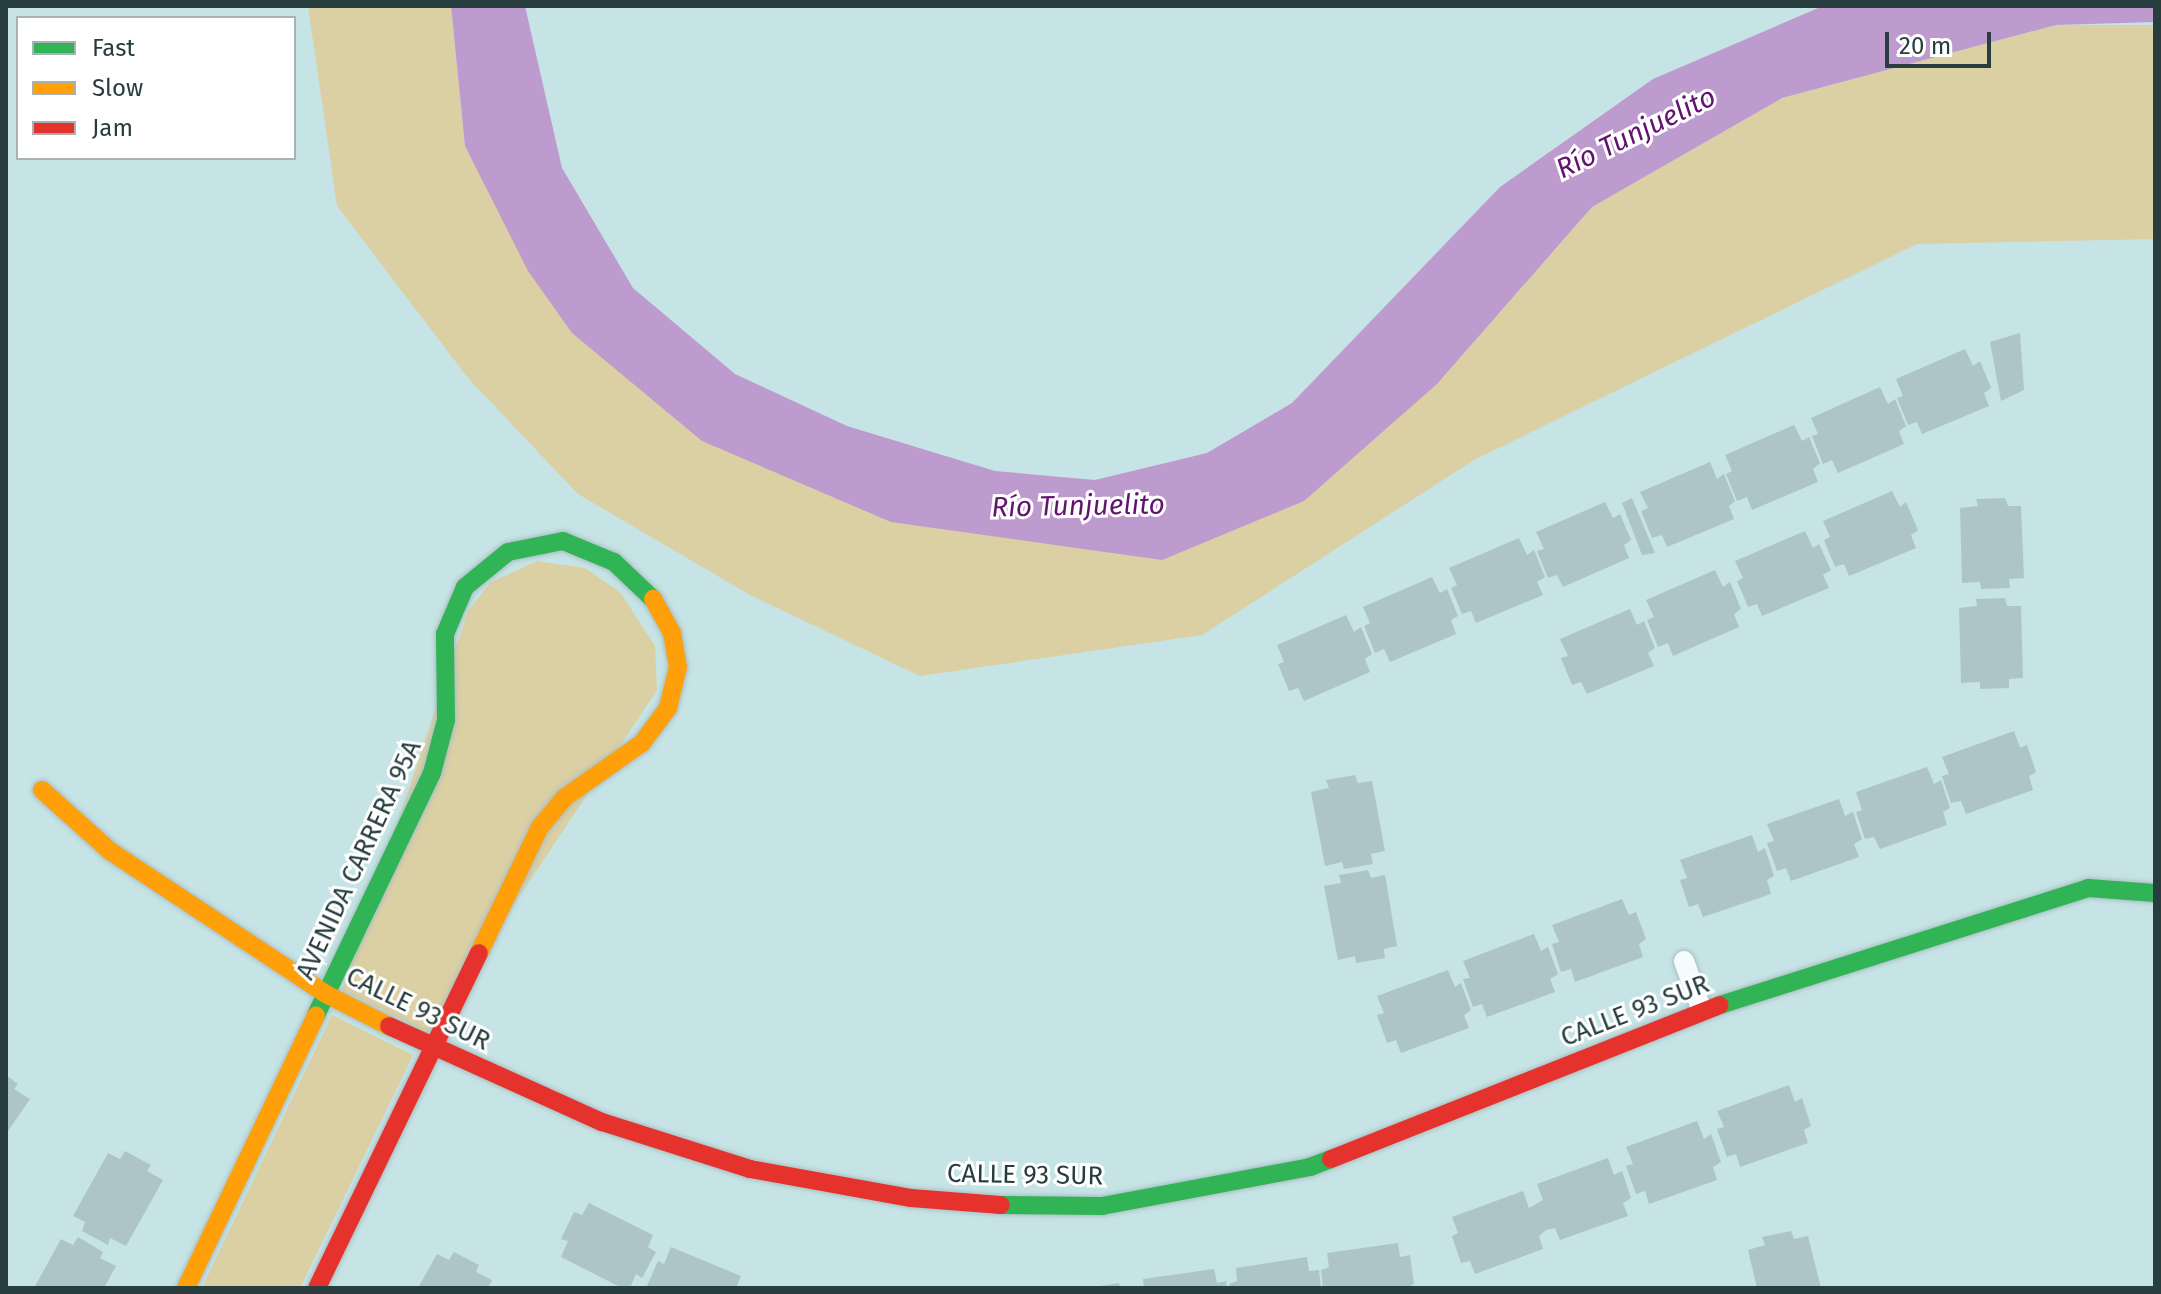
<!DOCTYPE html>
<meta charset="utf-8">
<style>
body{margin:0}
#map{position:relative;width:2161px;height:1294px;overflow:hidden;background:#c6e3e5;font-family:"Fira Sans",sans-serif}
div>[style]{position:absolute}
.green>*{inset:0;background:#dbcfa4}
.water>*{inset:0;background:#bd9bcf}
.building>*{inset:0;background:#aec5c7}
.roads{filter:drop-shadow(0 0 2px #a9c0c2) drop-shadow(0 0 2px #a9c0c2)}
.lane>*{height:20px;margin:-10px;padding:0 10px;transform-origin:10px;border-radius:10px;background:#f6fbfb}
.fast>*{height:18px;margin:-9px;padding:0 9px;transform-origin:9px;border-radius:9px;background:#30b455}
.slow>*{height:18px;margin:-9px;padding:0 9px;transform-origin:9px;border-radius:9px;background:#ff9f0a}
.jam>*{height:18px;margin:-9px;padding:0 9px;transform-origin:9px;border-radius:9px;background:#e5322d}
span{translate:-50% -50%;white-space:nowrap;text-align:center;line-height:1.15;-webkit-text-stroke:6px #fff;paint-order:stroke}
.street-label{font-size:26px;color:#273d3e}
.water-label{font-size:28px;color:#61136f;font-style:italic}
.frame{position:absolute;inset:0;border:8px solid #273d3e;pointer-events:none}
.legend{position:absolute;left:16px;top:16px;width:280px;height:144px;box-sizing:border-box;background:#fff;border:2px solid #a9b1b2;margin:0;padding:10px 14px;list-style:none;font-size:24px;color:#273d3e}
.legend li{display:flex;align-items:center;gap:16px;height:40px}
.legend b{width:40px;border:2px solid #a9b1b2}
.scale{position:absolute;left:1885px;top:32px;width:106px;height:36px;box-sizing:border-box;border:4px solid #273d3e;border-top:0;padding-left:10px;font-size:24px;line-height:28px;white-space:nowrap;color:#273d3e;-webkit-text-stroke:6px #fff;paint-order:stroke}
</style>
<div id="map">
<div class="green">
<i style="clip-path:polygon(308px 6px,451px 6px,465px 146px,572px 333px,1162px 560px,1437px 384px,1592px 207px,1782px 98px,2056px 25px,2155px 25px,2155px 239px,1917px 244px,1474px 460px,1202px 635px,920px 676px,750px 595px,578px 494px,468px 378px,337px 206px)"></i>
<i style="clip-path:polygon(537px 561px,585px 568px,620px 592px,655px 646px,657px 690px,428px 1033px,342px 990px,468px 611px,491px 582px)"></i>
<i style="clip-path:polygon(332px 1015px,413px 1055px,300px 1288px,202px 1288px)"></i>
</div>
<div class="water">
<i style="clip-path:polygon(451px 6px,525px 6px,562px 168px,633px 288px,735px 374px,847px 426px,995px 471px,1095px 480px,1207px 453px,1292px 403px,1500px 187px,1653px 79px,1823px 6px,2155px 6px,2155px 22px,2056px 25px,1782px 98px,1592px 207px,1437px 384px,1304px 501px,1162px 560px,891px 522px,702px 441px,572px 333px,528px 271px,465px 146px)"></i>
</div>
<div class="building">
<i style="clip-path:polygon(2020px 333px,2024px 390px,2001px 401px,1990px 342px)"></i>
<i style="clip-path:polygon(1965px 349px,1973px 366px,1980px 361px,1991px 388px,1984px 393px,1989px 406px,1922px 434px,1917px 422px,1908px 425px,1897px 398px,1903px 396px,1896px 379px)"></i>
<i style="clip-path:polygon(1880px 387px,1888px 404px,1895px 399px,1906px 426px,1899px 431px,1904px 444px,1838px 473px,1832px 460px,1823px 464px,1812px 436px,1818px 434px,1811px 418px)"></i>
<i style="clip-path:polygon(1794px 425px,1802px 441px,1809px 437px,1820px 463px,1813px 469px,1818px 482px,1752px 510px,1747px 497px,1737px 501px,1726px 474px,1732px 471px,1725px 455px)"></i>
<i style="clip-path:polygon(1710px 462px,1717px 479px,1724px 474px,1735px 501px,1729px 506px,1734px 519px,1667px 547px,1662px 535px,1652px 538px,1641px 511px,1648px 508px,1640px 492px)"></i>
<i style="clip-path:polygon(1892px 491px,1900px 507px,1906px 502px,1918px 530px,1911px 535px,1916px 548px,1849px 576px,1844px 564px,1835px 567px,1824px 540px,1830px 537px,1823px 521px)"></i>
<i style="clip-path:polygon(1632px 498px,1655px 553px,1642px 555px,1622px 503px)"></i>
<i style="clip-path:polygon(2005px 498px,2008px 506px,2021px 506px,2024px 578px,2009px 579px,2010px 588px,1981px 589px,1980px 582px,1962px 583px,1960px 508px,1978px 506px,1976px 499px)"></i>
<i style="clip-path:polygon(1605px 502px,1613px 518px,1620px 514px,1631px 540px,1624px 545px,1629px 558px,1563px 587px,1557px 575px,1548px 578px,1537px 551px,1544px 549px,1536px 532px)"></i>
<i style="clip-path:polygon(1805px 531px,1813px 548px,1819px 544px,1831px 570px,1823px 575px,1829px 588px,1762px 616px,1757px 604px,1748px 607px,1737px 581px,1743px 578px,1735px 561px)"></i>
<i style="clip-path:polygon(1519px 538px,1527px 555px,1534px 550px,1545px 577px,1537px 582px,1543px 595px,1476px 623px,1471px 611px,1462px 614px,1451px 588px,1457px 585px,1449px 568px)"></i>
<i style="clip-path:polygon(1715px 570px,1723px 587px,1730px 582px,1741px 609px,1734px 614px,1739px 627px,1673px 656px,1668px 643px,1658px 647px,1647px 620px,1654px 617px,1646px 600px)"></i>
<i style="clip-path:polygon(1432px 577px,1440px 593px,1447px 589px,1458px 616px,1451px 620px,1456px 634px,1390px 662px,1384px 649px,1375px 653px,1364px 626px,1370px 623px,1363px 607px)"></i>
<i style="clip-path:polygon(2005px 598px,2007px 606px,2021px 606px,2023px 678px,2009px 679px,2009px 688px,1980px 689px,1980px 682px,1961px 683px,1959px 608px,1977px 606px,1976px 599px)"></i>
<i style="clip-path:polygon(1630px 609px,1637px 625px,1644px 621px,1655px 648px,1648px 653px,1654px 666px,1587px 694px,1581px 682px,1572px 685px,1561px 658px,1568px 656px,1560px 639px)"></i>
<i style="clip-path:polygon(1346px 615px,1354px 632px,1361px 627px,1372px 654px,1365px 659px,1370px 672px,1304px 701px,1298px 688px,1289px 691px,1278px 664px,1284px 662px,1277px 645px)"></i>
<i style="clip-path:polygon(2014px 731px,2020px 748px,2027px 745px,2036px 772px,2029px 776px,2033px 790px,1966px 814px,1961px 801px,1951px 803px,1942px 776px,1949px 774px,1942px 757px)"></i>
<i style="clip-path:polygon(1927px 767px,1934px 784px,1941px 780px,1950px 808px,1943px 812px,1947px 825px,1880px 849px,1874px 837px,1865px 839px,1856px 812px,1862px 810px,1856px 792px)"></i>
<i style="clip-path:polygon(1355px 775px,1358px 783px,1372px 781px,1385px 851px,1371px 854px,1373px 864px,1344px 869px,1342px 862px,1325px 866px,1311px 792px,1329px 788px,1326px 780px)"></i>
<i style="clip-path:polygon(1839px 799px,1845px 816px,1853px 812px,1862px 839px,1854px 844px,1859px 857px,1791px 881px,1786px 868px,1777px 871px,1767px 843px,1774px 841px,1767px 824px)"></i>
<i style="clip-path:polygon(1752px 835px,1758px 852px,1765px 848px,1774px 876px,1767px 880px,1771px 894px,1703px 917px,1698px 904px,1689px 907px,1680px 880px,1687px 878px,1680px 860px)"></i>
<i style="clip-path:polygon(1368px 870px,1371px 878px,1385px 875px,1397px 946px,1384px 949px,1385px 958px,1356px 963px,1355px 956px,1338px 960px,1324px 886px,1341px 883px,1339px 875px)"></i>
<i style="clip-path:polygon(1622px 899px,1629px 915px,1636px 912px,1646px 939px,1639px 944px,1643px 957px,1575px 982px,1571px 969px,1561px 972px,1552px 944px,1559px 942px,1552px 925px)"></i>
<i style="clip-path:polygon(1534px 934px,1541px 951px,1548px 947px,1558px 974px,1550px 979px,1555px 992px,1487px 1017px,1482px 1004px,1473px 1007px,1463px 979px,1470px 978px,1463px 961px)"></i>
<i style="clip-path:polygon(1448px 970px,1455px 987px,1461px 983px,1471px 1010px,1464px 1015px,1469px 1028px,1401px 1053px,1396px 1040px,1387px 1043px,1377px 1015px,1384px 1013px,1377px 996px)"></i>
<i style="clip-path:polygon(6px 1075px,18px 1084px,14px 1089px,30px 1099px,6px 1134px)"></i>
<i style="clip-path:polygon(1789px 1085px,1795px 1102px,1802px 1098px,1811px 1126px,1804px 1130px,1808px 1143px,1740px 1167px,1736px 1154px,1727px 1157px,1717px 1129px,1724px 1127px,1717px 1111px)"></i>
<i style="clip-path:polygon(1697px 1121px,1704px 1139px,1711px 1134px,1721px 1162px,1713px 1167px,1717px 1180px,1649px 1204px,1645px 1191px,1636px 1194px,1626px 1166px,1633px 1164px,1626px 1147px)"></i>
<i style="clip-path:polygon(125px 1151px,151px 1165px,147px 1171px,163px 1180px,126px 1246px,110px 1238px,108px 1245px,82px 1231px,85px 1222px,73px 1216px,108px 1153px,120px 1159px)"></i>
<i style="clip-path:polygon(1608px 1158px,1614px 1175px,1622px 1171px,1631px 1198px,1623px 1203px,1628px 1216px,1560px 1240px,1555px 1228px,1546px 1230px,1539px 1236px,1543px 1249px,1475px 1274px,1470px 1261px,1461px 1263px,1452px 1236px,1458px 1233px,1452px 1217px,1523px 1191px,1529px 1208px,1543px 1200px,1537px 1184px)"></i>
<i style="clip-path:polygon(589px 1203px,653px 1235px,648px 1247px,656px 1252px,642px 1278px,636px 1274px,630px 1288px,622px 1288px,561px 1257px,568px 1241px,561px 1239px,574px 1212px,582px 1215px)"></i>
<i style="clip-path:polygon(1791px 1231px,1794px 1239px,1808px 1236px,1821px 1288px,1757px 1288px,1748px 1250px,1765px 1245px,1762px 1237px)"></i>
<i style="clip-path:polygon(78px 1237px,103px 1252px,100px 1258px,116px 1266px,104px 1288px,34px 1288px,61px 1239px,73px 1245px)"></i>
<i style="clip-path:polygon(1398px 1243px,1400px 1257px,1410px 1255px,1414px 1284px,1407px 1288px,1323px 1288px,1321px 1270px,1329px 1267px,1327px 1253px)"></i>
<i style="clip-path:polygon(671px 1247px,741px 1276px,736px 1288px,646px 1288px,658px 1261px,664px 1264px)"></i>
<i style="clip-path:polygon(454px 1252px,479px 1265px,476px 1272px,492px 1280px,488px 1288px,418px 1288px,437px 1254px,449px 1260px)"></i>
<i style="clip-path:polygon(1307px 1257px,1309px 1271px,1319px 1270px,1321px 1288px,1230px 1288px,1229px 1284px,1237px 1281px,1236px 1268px)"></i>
<i style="clip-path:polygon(1214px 1269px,1217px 1283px,1226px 1281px,1227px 1288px,1144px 1288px,1143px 1279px)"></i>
<i style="clip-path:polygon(1119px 1283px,1120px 1288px,1100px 1288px,1100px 1286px)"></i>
</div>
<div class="roads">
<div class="lane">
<i style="left:1684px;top:961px;width:53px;rotate:70.2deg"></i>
</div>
<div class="fast">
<i style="left:1720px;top:1005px;width:386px;rotate:-17.6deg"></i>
<i style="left:2088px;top:888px;width:67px;rotate:4.3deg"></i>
<i style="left:316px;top:1015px;width:268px;rotate:-64.4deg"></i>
<i style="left:432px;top:773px;width:55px;rotate:-75.2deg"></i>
<i style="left:446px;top:720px;width:86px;rotate:-90.7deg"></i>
<i style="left:445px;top:634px;width:51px;rotate:-66.9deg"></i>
<i style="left:465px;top:587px;width:55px;rotate:-39.1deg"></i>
<i style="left:508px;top:552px;width:56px;rotate:-11.3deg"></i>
<i style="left:563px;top:541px;width:55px;rotate:22.4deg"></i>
<i style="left:614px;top:562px;width:54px;rotate:43.5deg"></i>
<i style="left:1001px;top:1205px;width:101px;rotate:0.6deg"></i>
<i style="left:1102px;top:1206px;width:212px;rotate:-10.6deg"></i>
<i style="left:1310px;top:1167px;width:22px;rotate:-21deg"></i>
</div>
<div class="slow">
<i style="left:42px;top:790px;width:91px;rotate:41.9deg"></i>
<i style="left:110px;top:851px;width:259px;rotate:33.5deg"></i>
<i style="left:326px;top:994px;width:71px;rotate:26.9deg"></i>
<i style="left:479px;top:953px;width:140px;rotate:-64.2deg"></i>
<i style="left:540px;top:827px;width:38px;rotate:-50deg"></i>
<i style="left:564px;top:798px;width:95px;rotate:-35.2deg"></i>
<i style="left:642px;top:743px;width:44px;rotate:-53.4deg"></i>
<i style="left:668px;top:708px;width:42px;rotate:-76.3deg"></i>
<i style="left:678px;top:667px;width:35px;rotate:-100deg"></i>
<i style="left:672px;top:633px;width:39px;rotate:-119deg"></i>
<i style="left:186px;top:1288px;width:302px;rotate:-64.5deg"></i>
</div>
<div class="jam">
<i style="left:389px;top:1026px;width:234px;rotate:24.3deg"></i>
<i style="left:602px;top:1122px;width:155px;rotate:17.6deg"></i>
<i style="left:750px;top:1169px;width:164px;rotate:10.2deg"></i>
<i style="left:911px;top:1198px;width:90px;rotate:4.4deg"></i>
<i style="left:1331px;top:1159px;width:418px;rotate:-21.6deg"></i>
<i style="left:317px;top:1288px;width:372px;rotate:-64.2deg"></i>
</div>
</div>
<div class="street-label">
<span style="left:359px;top:860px;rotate:-65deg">AVENIDA CARRERA 95A</span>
<span style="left:418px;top:1009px;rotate:26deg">CALLE 93 SUR</span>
<span style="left:1635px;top:1011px;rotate:-21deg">CALLE 93 SUR</span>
<span style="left:1025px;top:1175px;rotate:1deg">CALLE 93 SUR</span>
</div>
<div class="water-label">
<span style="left:1636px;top:133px;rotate:-26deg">Río Tunjuelito</span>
<span style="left:1078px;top:506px;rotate:-1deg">Río Tunjuelito</span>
</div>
<div class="frame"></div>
<ul class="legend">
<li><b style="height:10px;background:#30b455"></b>Fast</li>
<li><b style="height:10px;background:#ff9f0a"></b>Slow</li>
<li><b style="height:10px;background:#e5322d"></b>Jam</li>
</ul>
<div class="scale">20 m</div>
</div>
